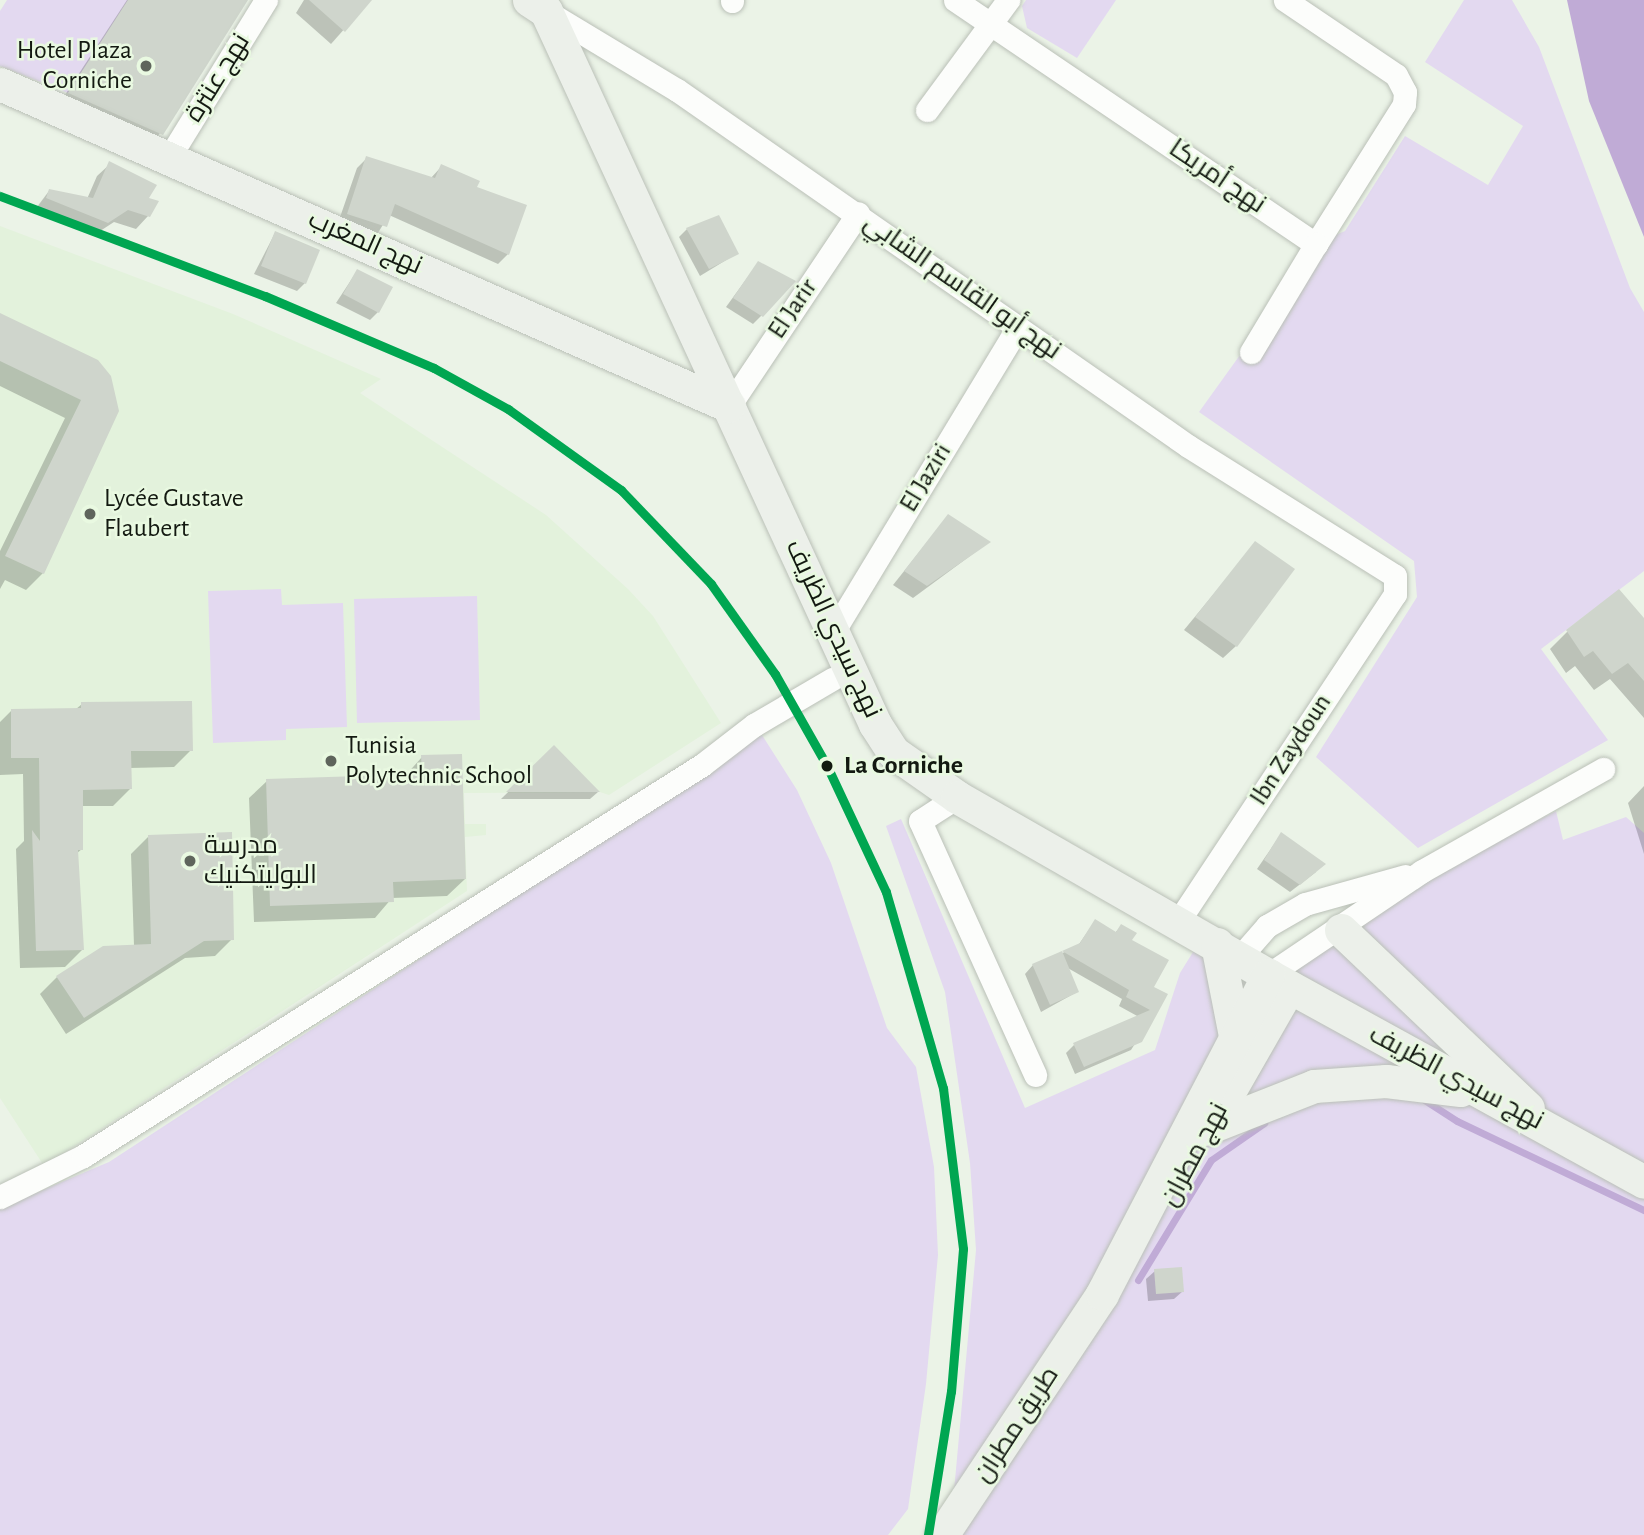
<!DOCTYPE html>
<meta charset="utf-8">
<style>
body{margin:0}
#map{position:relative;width:1644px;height:1535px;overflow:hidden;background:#ebf3e7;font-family:"Alegreya Sans",Cairo,sans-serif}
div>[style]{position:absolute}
.built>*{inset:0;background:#e3f2dc}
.green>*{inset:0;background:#e3d9f0}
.water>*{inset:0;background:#c0abd6}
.shadow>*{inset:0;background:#0003}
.stream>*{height:7px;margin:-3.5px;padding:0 3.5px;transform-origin:3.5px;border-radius:3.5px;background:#c0abd6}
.building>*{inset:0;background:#cfd5cc}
.roads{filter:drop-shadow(0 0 2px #bac0b7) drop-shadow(0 0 2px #bac0b7)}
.street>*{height:23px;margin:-11.5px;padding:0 11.5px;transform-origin:11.5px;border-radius:11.5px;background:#fcfdfb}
.secondary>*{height:33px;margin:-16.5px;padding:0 16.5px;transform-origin:16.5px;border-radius:16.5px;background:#ecf0ea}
.rail-1>*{height:9px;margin:-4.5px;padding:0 4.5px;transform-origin:4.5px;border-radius:4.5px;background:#00a651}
.dots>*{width:19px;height:19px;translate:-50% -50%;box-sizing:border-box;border:4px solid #e9f9e1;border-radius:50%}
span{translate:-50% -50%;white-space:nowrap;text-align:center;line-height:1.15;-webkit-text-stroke:5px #e9f9e1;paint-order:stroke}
.poi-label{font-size:26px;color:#131911}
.right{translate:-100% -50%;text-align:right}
.left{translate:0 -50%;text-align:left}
.street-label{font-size:26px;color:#131911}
.stop-label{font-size:26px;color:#131911;font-weight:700}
</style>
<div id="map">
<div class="built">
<i style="clip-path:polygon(0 226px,233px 314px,381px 379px,360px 393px,546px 515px,628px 589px,653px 616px,721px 723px,609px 795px,600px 792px,464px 793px,465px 824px,486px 824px,486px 835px,465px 837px,467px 891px,44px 1166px,0 1098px)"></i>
</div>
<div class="green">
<i style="clip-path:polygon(7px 0,128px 0,68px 93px,0 66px,0 11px)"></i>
<i style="clip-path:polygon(1026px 0,1116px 0,1077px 58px,1027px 28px,1022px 6px)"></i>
<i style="clip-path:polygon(1464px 0,1512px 0,1539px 47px,1630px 288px,1644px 312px,1644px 571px,1541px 649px,1608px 740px,1418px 848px,1316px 757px,1417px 597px,1414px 561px,1199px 412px,1322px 241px,1345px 231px,1405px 136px,1488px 185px,1523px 126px,1425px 62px)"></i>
<i style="clip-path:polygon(281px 589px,282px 605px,343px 603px,347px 727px,286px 729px,286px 740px,213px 743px,208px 591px)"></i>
<i style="clip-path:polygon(477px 596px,480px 720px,357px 723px,354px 599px)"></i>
<i style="clip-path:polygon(762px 735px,797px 790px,831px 863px,887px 1028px,916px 1067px,934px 1167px,938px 1255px,926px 1384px,908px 1509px,888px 1535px,0 1535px,0 1208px,109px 1162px)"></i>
<i style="clip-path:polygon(1556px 811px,1563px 840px,1626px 817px,1644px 833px,1644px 1535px,950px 1535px,976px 1250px,970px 1163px,945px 992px,886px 826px,901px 819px,1025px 1108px,1155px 1050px,1180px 973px,1198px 944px,1293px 972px,1428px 876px)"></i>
</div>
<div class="water">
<i style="clip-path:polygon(1567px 0,1644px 0,1644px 237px,1589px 101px)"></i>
</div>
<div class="shadow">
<i style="clip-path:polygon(127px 0,246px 0,154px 142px,61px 101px)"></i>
<i style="clip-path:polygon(304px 0,370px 0,331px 44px,296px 13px)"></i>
<i style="clip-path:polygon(367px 158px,430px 179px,441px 167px,475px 188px,508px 254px,498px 264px,389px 215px,376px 236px,338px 223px,357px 168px)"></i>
<i style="clip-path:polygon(110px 164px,147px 199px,148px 216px,136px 229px,114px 222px,94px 235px,34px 211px,49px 191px,87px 199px,97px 176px)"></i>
<i style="clip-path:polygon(687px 229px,736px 254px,700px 276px,679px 237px)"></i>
<i style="clip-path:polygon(275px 233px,305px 283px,297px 291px,254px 274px)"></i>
<i style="clip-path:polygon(758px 263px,762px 315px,753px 324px,726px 307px)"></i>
<i style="clip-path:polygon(357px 271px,378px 312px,370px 320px,336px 303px)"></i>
<i style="clip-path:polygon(0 315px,97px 361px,43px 573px,26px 590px,5px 580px,0 589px,0 551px,65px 418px,0 386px)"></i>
<i style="clip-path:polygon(948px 516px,989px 542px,913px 598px,893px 585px)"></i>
<i style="clip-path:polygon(1255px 544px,1236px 646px,1223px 658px,1184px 630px)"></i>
<i style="clip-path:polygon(1644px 621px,1644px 718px,1610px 679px,1594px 690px,1575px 666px,1566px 673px,1550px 649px,1567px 632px)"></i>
<i style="clip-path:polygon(82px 704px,191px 750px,174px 767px,130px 768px,130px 789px,113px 806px,81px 806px,82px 849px,76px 854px,82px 950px,65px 967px,20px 968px,16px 849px,24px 841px,23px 774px,0 775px,0 722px,12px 710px,76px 709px)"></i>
<i style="clip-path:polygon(554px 748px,598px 792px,590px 799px,501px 799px)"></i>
<i style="clip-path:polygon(422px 757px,465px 879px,447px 896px,392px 898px,375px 918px,254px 922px,249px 798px,267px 781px,405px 776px)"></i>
<i style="clip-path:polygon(1644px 786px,1644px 854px,1628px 803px)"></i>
<i style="clip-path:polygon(1281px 834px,1316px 872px,1290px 892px,1257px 869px)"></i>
<i style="clip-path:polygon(148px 837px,232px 939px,215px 956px,185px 958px,66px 1034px,40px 994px,57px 977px,134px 946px,131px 854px)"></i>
<i style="clip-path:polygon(1095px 921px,1115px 933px,1121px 926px,1152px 987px,1166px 995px,1131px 1050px,1075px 1074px,1066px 1053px,1074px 1045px,1139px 1017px,1119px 1006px,1122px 999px,1066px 967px,1077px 992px,1041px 1012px,1025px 974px,1033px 965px,1077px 947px)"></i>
<i style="clip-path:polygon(1155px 1271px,1183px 1291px,1174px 1299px,1148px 1301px,1146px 1279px)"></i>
</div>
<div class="stream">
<i style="left:1423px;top:1099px;width:40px;rotate:32.9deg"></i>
<i style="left:1457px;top:1121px;width:207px;rotate:25.5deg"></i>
<i style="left:1138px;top:1280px;width:140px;rotate:-58.7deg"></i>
<i style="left:1211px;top:1160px;width:65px;rotate:-34.9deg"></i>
</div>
<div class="building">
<i style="clip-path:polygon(128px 0,248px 0,163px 135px,68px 93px)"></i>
<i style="clip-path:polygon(309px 0,372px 0,345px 32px)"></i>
<i style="clip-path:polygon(366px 156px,435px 178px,441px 164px,480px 181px,477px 187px,527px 205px,509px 255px,395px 204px,387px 227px,347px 214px)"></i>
<i style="clip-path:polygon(109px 161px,157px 185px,149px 198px,159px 201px,150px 217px,128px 210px,108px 223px,46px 198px,49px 189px,93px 198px)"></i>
<i style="clip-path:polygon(719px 215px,739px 254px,709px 269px,686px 228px)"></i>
<i style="clip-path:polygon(275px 231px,320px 250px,306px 284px,261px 266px)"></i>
<i style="clip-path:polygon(758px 261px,796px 281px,763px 317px,733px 298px)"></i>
<i style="clip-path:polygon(357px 269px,393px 287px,379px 313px,343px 294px)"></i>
<i style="clip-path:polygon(0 313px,98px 360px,111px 376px,119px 411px,44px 574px,5px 556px,81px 400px,0 361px)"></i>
<i style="clip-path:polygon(948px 514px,991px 542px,927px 586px,904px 571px)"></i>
<i style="clip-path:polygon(1255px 541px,1295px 569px,1237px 647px,1195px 617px)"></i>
<i style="clip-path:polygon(1619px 589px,1644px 618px,1644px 681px,1628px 663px,1612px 674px,1593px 651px,1584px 657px,1566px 630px)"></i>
<i style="clip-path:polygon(192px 701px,193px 751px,131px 751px,132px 789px,83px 790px,83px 850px,78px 850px,84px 950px,36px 951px,32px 830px,40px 841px,39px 758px,11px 758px,11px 709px,81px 708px,81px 702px)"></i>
<i style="clip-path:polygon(554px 745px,600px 792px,506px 792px)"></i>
<i style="clip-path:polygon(462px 754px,466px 879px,393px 882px,394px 902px,270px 906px,266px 779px,422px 774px,421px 755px)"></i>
<i style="clip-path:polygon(232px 832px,234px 940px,204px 941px,84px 1018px,56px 976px,103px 946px,151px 944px,148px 835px)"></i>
<i style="clip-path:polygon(1281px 832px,1326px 864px,1300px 885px,1264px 860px)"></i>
<i style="clip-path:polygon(1095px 919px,1116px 932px,1121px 924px,1137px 933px,1132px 940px,1169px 960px,1154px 987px,1168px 994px,1142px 1042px,1084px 1067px,1073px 1043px,1150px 1010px,1126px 997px,1129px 990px,1062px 951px,1080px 943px)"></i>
<i style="clip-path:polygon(1062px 951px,1079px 992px,1050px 1005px,1032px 964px)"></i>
<i style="clip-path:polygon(1182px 1267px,1184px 1292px,1156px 1294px,1154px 1269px)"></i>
</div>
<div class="roads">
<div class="street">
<i style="left:955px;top:0;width:436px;rotate:34.1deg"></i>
<i style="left:1316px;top:244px;width:165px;rotate:-57.8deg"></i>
<i style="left:1404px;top:104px;width:12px;rotate:-85deg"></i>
<i style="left:1405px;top:92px;width:19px;rotate:-118deg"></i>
<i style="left:1396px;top:75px;width:134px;rotate:-146deg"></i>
<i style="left:732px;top:1px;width:1px;rotate:-90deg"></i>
<i style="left:546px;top:11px;width:153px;rotate:31.1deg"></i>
<i style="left:677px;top:90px;width:623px;rotate:34.86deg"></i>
<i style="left:1188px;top:446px;width:244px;rotate:32.1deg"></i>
<i style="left:1395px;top:576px;width:18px;rotate:90deg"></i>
<i style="left:1395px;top:594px;width:393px;rotate:123.5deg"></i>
<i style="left:927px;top:110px;width:137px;rotate:-53.6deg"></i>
<i style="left:170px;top:156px;width:183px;rotate:-58.4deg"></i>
<i style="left:1251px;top:352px;width:126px;rotate:-59deg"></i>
<i style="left:729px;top:406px;width:232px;rotate:-56.2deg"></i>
<i style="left:835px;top:629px;width:353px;rotate:-58.8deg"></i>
<i style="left:957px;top:797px;width:44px;rotate:147deg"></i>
<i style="left:920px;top:821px;width:279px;rotate:65.6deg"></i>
<i style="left:1239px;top:958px;width:43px;rotate:-48.8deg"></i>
<i style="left:1267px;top:926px;width:44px;rotate:-30.1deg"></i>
<i style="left:1305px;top:904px;width:104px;rotate:-15.6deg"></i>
<i style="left:1268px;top:975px;width:186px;rotate:-34deg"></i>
<i style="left:1422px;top:871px;width:208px;rotate:-29.4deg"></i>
<i style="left:0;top:1197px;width:93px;rotate:-26.3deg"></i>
<i style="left:83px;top:1156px;width:732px;rotate:-32.28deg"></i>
<i style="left:702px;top:765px;width:66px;rotate:-37.6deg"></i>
<i style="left:754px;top:725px;width:91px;rotate:-30.5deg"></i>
</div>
<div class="secondary">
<i style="left:529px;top:0;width:20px;rotate:33deg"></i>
<i style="left:546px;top:11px;width:785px;rotate:65.23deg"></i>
<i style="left:875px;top:724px;width:33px;rotate:57deg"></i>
<i style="left:893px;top:752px;width:78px;rotate:35.1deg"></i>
<i style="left:957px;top:797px;width:358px;rotate:29.8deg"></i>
<i style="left:1268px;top:975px;width:429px;rotate:28.8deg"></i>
<i style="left:0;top:84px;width:797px;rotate:23.83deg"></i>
<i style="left:1341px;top:930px;width:258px;rotate:43.6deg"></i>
<i style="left:1217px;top:944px;width:94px;rotate:78.9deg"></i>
<i style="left:1230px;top:1090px;width:119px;rotate:-60.2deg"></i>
<i style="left:1205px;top:1129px;width:117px;rotate:-21.5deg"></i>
<i style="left:1314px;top:1086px;width:72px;rotate:-4deg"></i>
<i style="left:1386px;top:1081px;width:75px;rotate:6.9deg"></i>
<i style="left:942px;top:1535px;width:289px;rotate:-56.4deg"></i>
<i style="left:1102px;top:1294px;width:360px;rotate:-62.5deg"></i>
</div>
</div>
<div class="rail-1">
<i style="left:0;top:196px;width:283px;rotate:20.7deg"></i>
<i style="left:265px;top:296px;width:184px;rotate:23.1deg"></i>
<i style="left:434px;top:368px;width:85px;rotate:29deg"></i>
<i style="left:508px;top:409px;width:139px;rotate:35.6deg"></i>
<i style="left:621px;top:490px;width:130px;rotate:46.2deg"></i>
<i style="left:711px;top:584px;width:110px;rotate:54.6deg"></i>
<i style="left:775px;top:674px;width:106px;rotate:60.5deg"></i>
<i style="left:827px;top:766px;width:139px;rotate:64.9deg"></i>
<i style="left:886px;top:892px;width:204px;rotate:73.8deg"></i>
<i style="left:943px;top:1088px;width:162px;rotate:82.9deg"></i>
<i style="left:963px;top:1249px;width:143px;rotate:94.8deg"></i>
<i style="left:951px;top:1391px;width:146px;rotate:99.1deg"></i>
</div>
<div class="dots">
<i style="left:146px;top:66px;background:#5f655c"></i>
<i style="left:90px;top:514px;background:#5f655c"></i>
<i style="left:331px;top:761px;background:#5f655c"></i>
<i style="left:827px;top:766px;background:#131911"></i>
<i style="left:190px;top:861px;background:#5f655c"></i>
</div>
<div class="poi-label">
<span class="right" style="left:132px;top:66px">Hotel Plaza<br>Corniche</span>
<span class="left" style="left:104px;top:514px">Lycée Gustave<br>Flaubert</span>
<span class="left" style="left:345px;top:761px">Tunisia<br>Polytechnic School</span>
<span class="left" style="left:204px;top:861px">مدرسة<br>البوليتكنيك</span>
</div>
<div class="street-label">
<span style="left:218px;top:78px;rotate:-58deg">نهج عنترة</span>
<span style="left:1217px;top:177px;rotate:34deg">نهج أمريكا</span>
<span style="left:365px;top:243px;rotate:24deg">نهج المغرب</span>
<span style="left:962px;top:287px;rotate:35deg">نهج أبو القاسم الشابي</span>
<span style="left:793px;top:309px;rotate:-56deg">El Jarir</span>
<span style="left:926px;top:478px;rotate:-59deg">El Jaziri</span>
<span style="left:833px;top:629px;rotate:65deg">نهج سيدي الظريف</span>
<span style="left:1291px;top:750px;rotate:-57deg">Ibn Zaydoun</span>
<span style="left:1456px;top:1078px;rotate:28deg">نهج سيدي الظريف</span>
<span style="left:1195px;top:1155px;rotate:-62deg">نهج مطران</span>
<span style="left:1017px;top:1425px;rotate:-57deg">طريق مطران</span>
</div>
<div class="stop-label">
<span class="left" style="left:844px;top:766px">La Corniche</span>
</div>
</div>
